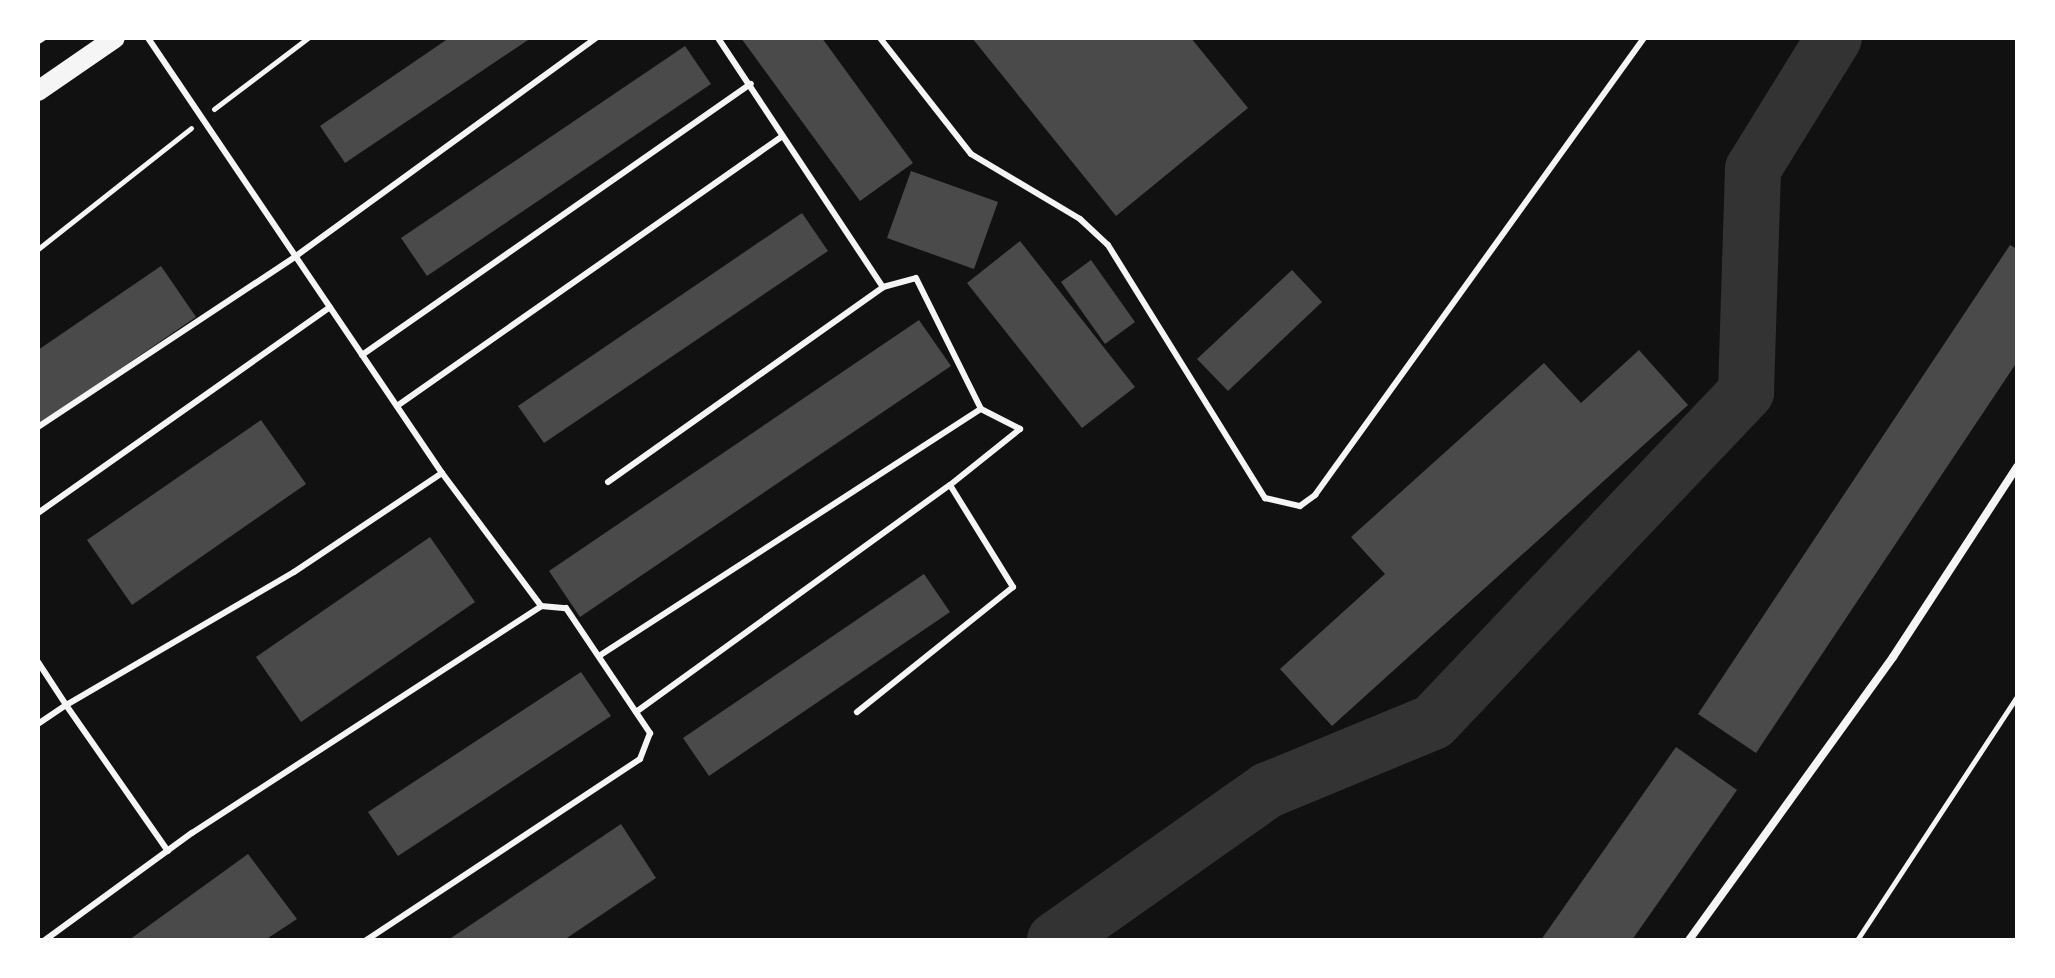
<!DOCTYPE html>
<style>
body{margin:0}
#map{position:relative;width:2055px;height:978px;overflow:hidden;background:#111;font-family:Rubik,sans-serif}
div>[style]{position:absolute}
.river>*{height:56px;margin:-28px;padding:0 28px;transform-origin:28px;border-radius:28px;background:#333}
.building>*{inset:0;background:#4a4a4a}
.path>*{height:5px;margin:-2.5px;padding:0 2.5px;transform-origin:2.5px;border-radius:2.5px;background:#f5f5f5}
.service>*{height:6px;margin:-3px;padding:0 3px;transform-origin:3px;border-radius:3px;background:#f5f5f5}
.minor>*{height:8px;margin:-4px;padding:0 4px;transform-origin:4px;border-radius:4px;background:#f5f5f5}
.primary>*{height:20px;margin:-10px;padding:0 10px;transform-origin:10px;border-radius:10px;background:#f5f5f5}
span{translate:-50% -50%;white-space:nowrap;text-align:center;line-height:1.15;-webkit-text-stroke:8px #fff;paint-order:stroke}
.frame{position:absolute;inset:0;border:40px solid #fff;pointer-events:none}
</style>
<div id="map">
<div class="river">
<i style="left:1055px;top:940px;width:261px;rotate:-35.2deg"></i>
<i style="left:1268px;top:790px;width:178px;rotate:-22.4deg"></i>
<i style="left:1433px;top:722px;width:455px;rotate:-46.5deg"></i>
<i style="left:1746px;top:392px;width:223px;rotate:-88.2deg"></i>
<i style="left:1753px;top:169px;width:154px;rotate:-58.3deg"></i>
</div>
<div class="building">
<i style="clip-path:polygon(449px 38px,531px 38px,345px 163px,320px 126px)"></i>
<i style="clip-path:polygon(741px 38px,822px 38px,913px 163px,860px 201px)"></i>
<i style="clip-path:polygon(972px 38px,1191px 38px,1248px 108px,1116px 216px)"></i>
<i style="clip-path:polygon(685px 46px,711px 84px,427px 276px,401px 238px)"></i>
<i style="clip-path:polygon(911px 171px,998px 202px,974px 269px,887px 238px)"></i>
<i style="clip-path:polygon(802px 213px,828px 251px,544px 443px,518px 406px)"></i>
<i style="clip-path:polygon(1020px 241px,1135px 387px,1082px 428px,967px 283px)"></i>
<i style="clip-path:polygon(2010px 245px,2017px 249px,2017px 362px,1756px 753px,1698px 714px)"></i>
<i style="clip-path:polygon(1091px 260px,1135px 322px,1105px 344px,1061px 282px)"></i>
<i style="clip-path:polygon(161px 266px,196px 317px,38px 425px,38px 350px)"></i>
<i style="clip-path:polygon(1292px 270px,1322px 302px,1228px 391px,1197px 359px)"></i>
<i style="clip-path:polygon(919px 320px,951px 366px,580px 617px,549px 571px)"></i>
<i style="clip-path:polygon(1639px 350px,1688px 405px,1332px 726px,1280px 669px,1385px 574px,1351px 537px,1544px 363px,1581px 403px)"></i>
<i style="clip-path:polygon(261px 420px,306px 484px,132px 605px,87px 540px)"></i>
<i style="clip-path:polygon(430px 537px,475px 602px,301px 722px,256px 657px)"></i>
<i style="clip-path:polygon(924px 574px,950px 612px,709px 776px,683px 738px)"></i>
<i style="clip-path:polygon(581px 672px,611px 716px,398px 856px,368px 812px)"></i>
<i style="clip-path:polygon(1676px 747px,1737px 790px,1632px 940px,1541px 940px)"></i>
<i style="clip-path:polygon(621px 824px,656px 878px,564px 940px,448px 940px)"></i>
<i style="clip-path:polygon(248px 854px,297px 919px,265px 940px,129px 940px)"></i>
</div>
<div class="path">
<i style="left:38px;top:41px;width:6px;rotate:-31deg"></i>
<i style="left:214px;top:109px;width:118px;rotate:-37.1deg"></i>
<i style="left:38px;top:249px;width:195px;rotate:-38.3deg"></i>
<i style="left:1857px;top:940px;width:292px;rotate:-56.7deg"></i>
</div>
<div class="service">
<i style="left:148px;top:38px;width:525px;rotate:55.95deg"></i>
<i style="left:442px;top:473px;width:178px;rotate:146.2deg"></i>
<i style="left:294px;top:572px;width:264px;rotate:149.7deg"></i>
<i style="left:66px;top:705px;width:178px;rotate:55.1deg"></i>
<i style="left:718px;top:38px;width:299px;rotate:56.5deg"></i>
<i style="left:883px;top:287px;width:34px;rotate:-15deg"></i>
<i style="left:916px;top:278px;width:146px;rotate:63.6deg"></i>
<i style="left:981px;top:409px;width:44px;rotate:27.1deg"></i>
<i style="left:1020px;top:429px;width:90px;rotate:141.3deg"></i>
<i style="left:950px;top:485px;width:120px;rotate:58.3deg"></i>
<i style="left:1013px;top:587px;width:200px;rotate:141.3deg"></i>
<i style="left:880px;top:38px;width:147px;rotate:51.9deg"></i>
<i style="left:971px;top:154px;width:127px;rotate:30.8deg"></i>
<i style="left:1080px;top:219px;width:38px;rotate:43deg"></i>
<i style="left:1108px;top:245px;width:298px;rotate:58.2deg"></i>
<i style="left:1265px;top:498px;width:36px;rotate:13deg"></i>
<i style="left:1300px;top:506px;width:19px;rotate:-36deg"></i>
<i style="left:1315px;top:495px;width:563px;rotate:-54.25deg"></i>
<i style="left:362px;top:355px;width:474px;rotate:-34.9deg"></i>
<i style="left:397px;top:406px;width:469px;rotate:-35deg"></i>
<i style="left:38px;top:427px;width:310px;rotate:-33.5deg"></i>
<i style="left:296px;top:256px;width:371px;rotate:-36deg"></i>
<i style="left:442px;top:473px;width:166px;rotate:53.3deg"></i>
<i style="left:608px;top:482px;width:337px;rotate:-35.3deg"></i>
<i style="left:38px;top:513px;width:357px;rotate:-35.2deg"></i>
<i style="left:599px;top:656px;width:455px;rotate:-32.9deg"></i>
<i style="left:38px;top:662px;width:51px;rotate:56.9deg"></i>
<i style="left:66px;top:705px;width:34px;rotate:146deg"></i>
<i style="left:636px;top:712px;width:387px;rotate:-35.9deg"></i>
<i style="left:45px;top:940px;width:182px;rotate:-36.1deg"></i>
<i style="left:192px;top:833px;width:416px;rotate:-33deg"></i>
<i style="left:541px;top:606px;width:25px;rotate:5deg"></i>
<i style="left:566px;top:608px;width:151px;rotate:56.1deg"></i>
<i style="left:650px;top:733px;width:28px;rotate:111deg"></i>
<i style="left:640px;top:759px;width:328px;rotate:146.5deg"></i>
</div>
<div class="minor">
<i style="left:1689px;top:940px;width:349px;rotate:-54.2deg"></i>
<i style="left:1893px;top:657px;width:227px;rotate:-56.9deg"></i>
</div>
<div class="primary">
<i style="left:38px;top:91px;width:93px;rotate:-34.5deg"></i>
</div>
<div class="frame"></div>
</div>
